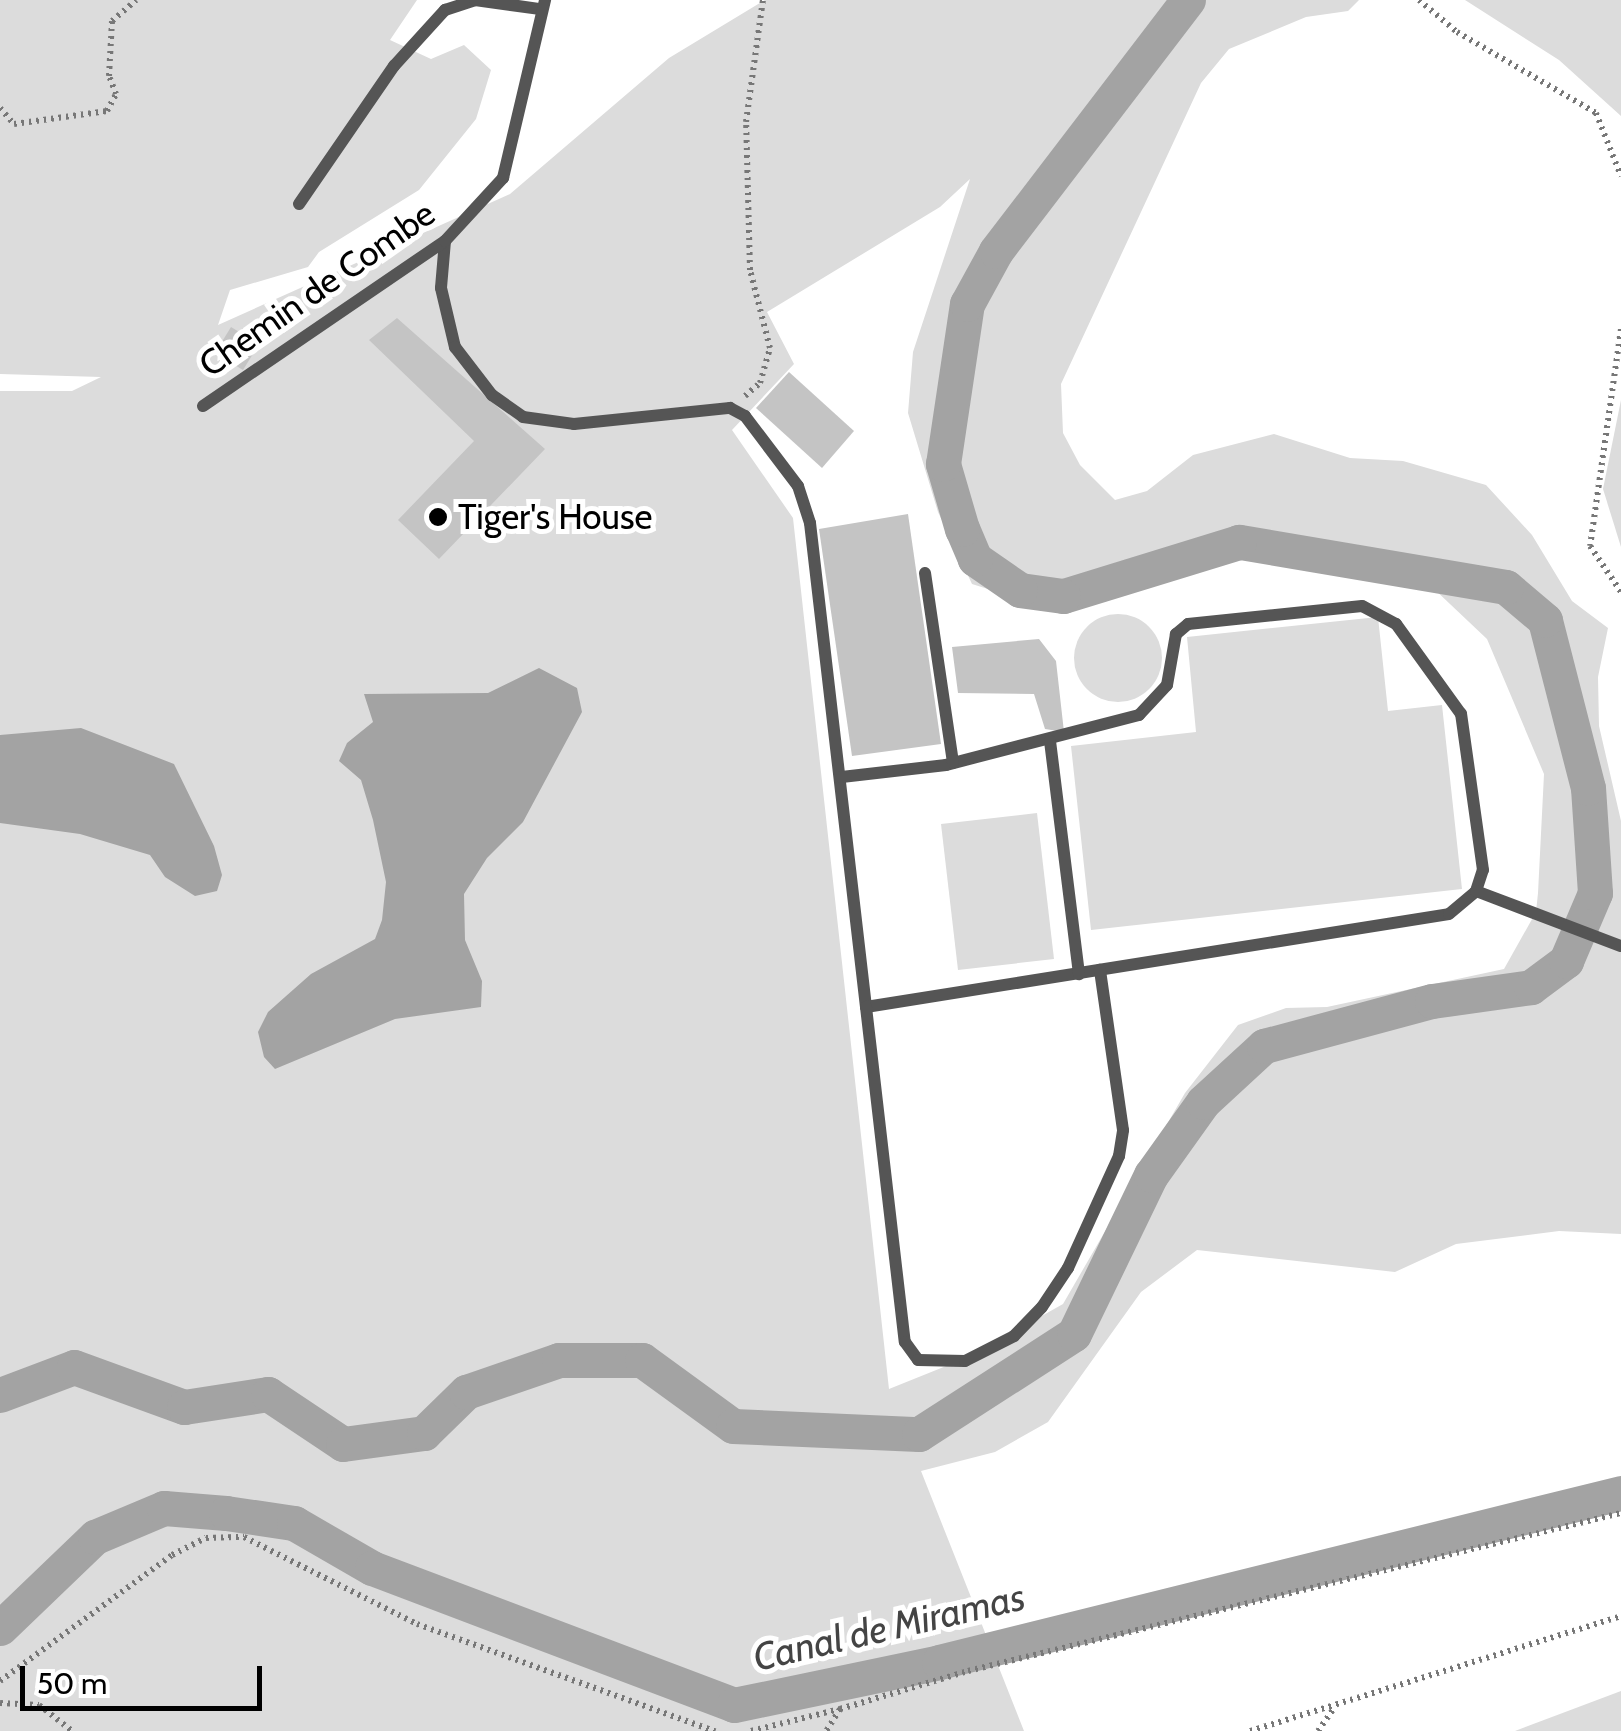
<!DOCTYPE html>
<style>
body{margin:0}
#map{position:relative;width:1621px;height:1731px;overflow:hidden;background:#fff;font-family:Cabin,sans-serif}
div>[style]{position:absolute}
.green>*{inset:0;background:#dcdcdc}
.round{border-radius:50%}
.water>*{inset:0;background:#a3a3a3}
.canal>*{height:35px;margin:-17.5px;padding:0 17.5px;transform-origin:17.5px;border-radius:17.5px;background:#a3a3a3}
.building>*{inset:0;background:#c4c4c4}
.path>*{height:6px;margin-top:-3px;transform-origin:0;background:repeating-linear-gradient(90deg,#777 0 2.5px,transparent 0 7.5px)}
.service>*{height:12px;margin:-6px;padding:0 6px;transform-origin:6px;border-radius:6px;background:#555}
.dots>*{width:28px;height:28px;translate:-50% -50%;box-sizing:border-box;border:5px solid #fff;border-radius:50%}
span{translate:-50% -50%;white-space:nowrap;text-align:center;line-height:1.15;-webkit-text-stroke:10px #fff;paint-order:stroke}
.street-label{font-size:35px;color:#000}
.poi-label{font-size:35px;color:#000}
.left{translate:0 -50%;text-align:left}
.water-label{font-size:38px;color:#444;font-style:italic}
.scale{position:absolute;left:20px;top:1666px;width:242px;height:45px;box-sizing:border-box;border:5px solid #000;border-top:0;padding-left:12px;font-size:30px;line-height:35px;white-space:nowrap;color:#000;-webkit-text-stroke:8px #fff;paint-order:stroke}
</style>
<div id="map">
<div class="green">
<i style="clip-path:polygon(evenodd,0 0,417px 0,390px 40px,431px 59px,464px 45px,491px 70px,476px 119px,419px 190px,319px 252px,308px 267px,230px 290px,218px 325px,510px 194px,669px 58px,765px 0,1359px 0,1348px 11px,1306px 17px,1229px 49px,1201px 83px,1061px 384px,1063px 433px,1080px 465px,1115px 500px,1147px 491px,1193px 455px,1274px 434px,1350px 458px,1403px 461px,1486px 485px,1532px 535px,1572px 601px,1608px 628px,1598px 677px,1599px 726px,1621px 821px,1621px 1234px,1559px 1231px,1456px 1244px,1395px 1272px,1197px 1250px,1141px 1292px,1048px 1422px,995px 1452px,921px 1471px,1024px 1731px,0 1731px,0 391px,72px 391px,101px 377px,0 374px,0 0,970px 179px,913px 352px,908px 413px,938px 512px,972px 584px,1048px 608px,1237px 534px,1395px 552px,1487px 639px,1544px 774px,1538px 893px,1536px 912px,1504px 969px,1327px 1007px,1286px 1008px,1238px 1025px,1185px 1093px,1063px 1304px,971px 1356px,889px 1389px,793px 518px,732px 430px,794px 364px,767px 312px,940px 207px,970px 179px)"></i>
<i style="clip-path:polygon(1465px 0,1621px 0,1621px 116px,1559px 60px)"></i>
<i style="clip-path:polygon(1621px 400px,1621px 547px,1603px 489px)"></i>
<i class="round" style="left:1074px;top:614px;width:88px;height:88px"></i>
<i style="clip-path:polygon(1378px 617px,1388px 711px,1442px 705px,1462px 889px,1091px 930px,1071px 746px,1196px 732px,1187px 637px)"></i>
<i style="clip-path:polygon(1037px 813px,1054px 959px,958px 970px,941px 824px)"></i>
<i style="clip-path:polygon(1621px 1691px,1621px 1731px,1515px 1731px)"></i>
</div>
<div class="water">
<i style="clip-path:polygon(539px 668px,577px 688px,582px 712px,523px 822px,487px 858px,464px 894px,465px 940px,482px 981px,481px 1007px,395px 1019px,275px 1069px,264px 1057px,258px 1032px,268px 1012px,311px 974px,375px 939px,382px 920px,386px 882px,373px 820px,361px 780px,339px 761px,347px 743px,373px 722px,364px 694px,488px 693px)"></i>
<i style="clip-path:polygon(81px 728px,174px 764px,214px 846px,222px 875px,217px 891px,195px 896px,165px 877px,150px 855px,80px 834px,0 823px,0 735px)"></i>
</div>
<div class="canal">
<i style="left:0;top:1395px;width:79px;rotate:-20.7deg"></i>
<i style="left:74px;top:1367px;width:117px;rotate:20deg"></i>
<i style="left:184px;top:1407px;width:85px;rotate:-8.8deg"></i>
<i style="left:268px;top:1394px;width:90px;rotate:33.7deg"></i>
<i style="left:343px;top:1444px;width:82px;rotate:-7.7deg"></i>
<i style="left:424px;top:1433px;width:59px;rotate:-44.3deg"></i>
<i style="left:466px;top:1392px;width:98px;rotate:-19deg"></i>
<i style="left:559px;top:1360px;width:83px"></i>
<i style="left:642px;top:1360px;width:112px;rotate:36deg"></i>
<i style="left:733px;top:1426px;width:186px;rotate:2.5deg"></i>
<i style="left:919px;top:1434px;width:184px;rotate:-32.8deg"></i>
<i style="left:1074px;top:1334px;width:177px;rotate:-64.2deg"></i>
<i style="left:1151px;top:1175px;width:90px;rotate:-54.5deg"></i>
<i style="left:1203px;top:1102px;width:83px;rotate:-42.6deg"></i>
<i style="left:1264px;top:1046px;width:174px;rotate:-15deg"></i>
<i style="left:1432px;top:1001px;width:100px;rotate:-8deg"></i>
<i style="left:1531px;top:987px;width:44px;rotate:-36.6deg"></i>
<i style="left:1566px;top:961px;width:74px;rotate:-66.9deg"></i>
<i style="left:1595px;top:893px;width:105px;rotate:-93.8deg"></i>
<i style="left:1588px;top:788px;width:173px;rotate:-104.4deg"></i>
<i style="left:1545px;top:620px;width:51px;rotate:-139.8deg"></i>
<i style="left:1506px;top:587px;width:271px;rotate:-170.4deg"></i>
<i style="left:1239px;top:542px;width:184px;rotate:162.9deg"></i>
<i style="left:1063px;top:596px;width:43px;rotate:-172.1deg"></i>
<i style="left:1020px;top:590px;width:55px;rotate:-145.4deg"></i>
<i style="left:975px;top:559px;width:33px;rotate:-113deg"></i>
<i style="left:962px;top:529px;width:68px;rotate:-106.3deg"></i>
<i style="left:943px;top:464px;width:162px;rotate:-81.5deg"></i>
<i style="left:967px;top:304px;width:60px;rotate:-61.3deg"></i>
<i style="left:996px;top:251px;width:316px;rotate:-52.6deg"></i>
<i style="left:0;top:1628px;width:132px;rotate:-43.8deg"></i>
<i style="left:95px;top:1537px;width:75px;rotate:-22.8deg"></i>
<i style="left:164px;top:1508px;width:62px;rotate:4.6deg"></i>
<i style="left:226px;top:1513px;width:69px;rotate:8.4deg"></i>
<i style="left:294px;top:1523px;width:90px;rotate:30deg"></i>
<i style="left:372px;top:1568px;width:387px;rotate:20.7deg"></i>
<i style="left:734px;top:1705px;width:209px;rotate:-11.8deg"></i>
<i style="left:939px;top:1662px;width:703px;rotate:-13.92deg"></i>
</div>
<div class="building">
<i style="clip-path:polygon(397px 318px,545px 449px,439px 559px,398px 520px,474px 441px,369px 340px)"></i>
<i style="clip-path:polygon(231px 327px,259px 344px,243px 370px,215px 353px)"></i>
<i style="clip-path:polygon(789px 372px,854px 431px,822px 468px,756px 408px)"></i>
<i style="clip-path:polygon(908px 514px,941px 744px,852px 756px,819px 529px)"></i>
<i style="clip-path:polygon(1039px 639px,1056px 661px,1064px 732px,1045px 729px,1034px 694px,958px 693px,952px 647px)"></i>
</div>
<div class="path">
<i style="left:1419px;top:0;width:50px;rotate:40.1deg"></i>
<i style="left:1457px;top:32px;width:161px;rotate:30.2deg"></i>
<i style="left:1596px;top:113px;width:68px;rotate:68.4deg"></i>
<i style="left:0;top:108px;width:21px;rotate:49deg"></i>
<i style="left:14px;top:124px;width:94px;rotate:-8deg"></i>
<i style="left:107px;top:111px;width:19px;rotate:-62deg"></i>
<i style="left:116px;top:94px;width:19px;rotate:-111deg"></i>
<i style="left:109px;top:76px;width:55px;rotate:-86.9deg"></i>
<i style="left:112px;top:21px;width:32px;rotate:-41deg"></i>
<i style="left:1621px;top:329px;width:219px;rotate:98.1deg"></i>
<i style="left:1590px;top:546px;width:55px;rotate:56deg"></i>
<i style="left:745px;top:396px;width:20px;rotate:-41deg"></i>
<i style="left:760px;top:383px;width:36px;rotate:-74deg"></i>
<i style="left:770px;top:348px;width:81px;rotate:-104.4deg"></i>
<i style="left:750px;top:270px;width:148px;rotate:-91.5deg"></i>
<i style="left:746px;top:122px;width:123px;rotate:-82.1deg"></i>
<i style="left:0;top:1681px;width:213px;rotate:-36.2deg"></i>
<i style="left:172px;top:1555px;width:38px;rotate:-27deg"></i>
<i style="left:206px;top:1538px;width:38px;rotate:-2deg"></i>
<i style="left:244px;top:1537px;width:194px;rotate:26.7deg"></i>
<i style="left:417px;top:1624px;width:317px;rotate:19.8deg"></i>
<i style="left:0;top:1703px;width:39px;rotate:3deg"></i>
<i style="left:39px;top:1705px;width:42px;rotate:38.2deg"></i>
<i style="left:840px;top:1709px;width:134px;rotate:-16.5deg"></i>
<i style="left:968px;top:1671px;width:672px;rotate:-13.6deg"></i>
<i style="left:751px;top:1731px;width:92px;rotate:-13.9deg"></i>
<i style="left:840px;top:1709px;width:26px;rotate:122deg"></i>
<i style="left:1250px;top:1731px;width:388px;rotate:-17.2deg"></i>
<i style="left:1318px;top:1731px;width:28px;rotate:-55deg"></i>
</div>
<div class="service">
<i style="left:299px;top:204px;width:168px;rotate:-55.5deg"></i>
<i style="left:394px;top:66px;width:76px;rotate:-47.7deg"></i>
<i style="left:445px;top:10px;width:32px;rotate:-18deg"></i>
<i style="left:475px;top:0;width:66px;rotate:7.9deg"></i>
<i style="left:445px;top:241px;width:47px;rotate:94.9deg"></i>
<i style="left:441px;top:288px;width:61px;rotate:76.7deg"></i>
<i style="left:455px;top:347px;width:61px;rotate:52.4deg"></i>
<i style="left:492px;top:395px;width:38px;rotate:35deg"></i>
<i style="left:523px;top:417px;width:51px;rotate:7.8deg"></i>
<i style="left:574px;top:424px;width:157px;rotate:-5.9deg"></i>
<i style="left:730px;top:408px;width:17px;rotate:28deg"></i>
<i style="left:745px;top:416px;width:88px;rotate:52.9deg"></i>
<i style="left:798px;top:486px;width:39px;rotate:72deg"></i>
<i style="left:810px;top:523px;width:487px;rotate:83.4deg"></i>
<i style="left:866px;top:1007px;width:590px;rotate:-9.06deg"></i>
<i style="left:1449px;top:914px;width:35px;rotate:-40deg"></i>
<i style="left:1476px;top:891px;width:22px;rotate:-72deg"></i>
<i style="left:1483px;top:870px;width:158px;rotate:-98deg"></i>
<i style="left:1461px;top:714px;width:111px;rotate:-125.8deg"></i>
<i style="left:1396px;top:624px;width:38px;rotate:-152deg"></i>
<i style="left:1362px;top:606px;width:175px;rotate:174.1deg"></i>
<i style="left:1188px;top:624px;width:16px;rotate:140deg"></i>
<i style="left:1176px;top:634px;width:52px;rotate:100deg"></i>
<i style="left:1167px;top:685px;width:41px;rotate:133deg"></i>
<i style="left:1139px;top:715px;width:199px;rotate:165.5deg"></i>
<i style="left:946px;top:765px;width:105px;rotate:173.4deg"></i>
<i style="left:203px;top:406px;width:293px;rotate:-34.3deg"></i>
<i style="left:445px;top:241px;width:86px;rotate:-47.4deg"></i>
<i style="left:503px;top:178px;width:183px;rotate:-76.7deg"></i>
<i style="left:925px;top:573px;width:192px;rotate:81.6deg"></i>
<i style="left:1050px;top:741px;width:235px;rotate:82.9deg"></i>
<i style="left:1476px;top:891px;width:155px;rotate:20.8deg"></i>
<i style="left:866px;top:1007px;width:337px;rotate:83.4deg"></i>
<i style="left:905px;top:1342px;width:22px;rotate:54deg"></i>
<i style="left:918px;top:1360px;width:47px;rotate:1.2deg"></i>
<i style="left:965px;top:1361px;width:55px;rotate:-27deg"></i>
<i style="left:1014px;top:1336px;width:40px;rotate:-46deg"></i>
<i style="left:1042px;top:1307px;width:47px;rotate:-56.3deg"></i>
<i style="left:1068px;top:1268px;width:123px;rotate:-65.5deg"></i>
<i style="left:1119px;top:1156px;width:26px;rotate:-81deg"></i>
<i style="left:1123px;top:1130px;width:162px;rotate:-98.2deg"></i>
</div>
<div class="dots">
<i style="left:438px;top:517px;background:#000"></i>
</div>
<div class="street-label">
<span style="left:317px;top:289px;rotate:-35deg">Chemin de Combe</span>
</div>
<div class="poi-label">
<span class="left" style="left:458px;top:517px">Tiger's House</span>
</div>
<div class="water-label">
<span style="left:889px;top:1627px;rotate:-13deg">Canal de Miramas</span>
</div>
<div class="scale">50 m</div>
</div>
